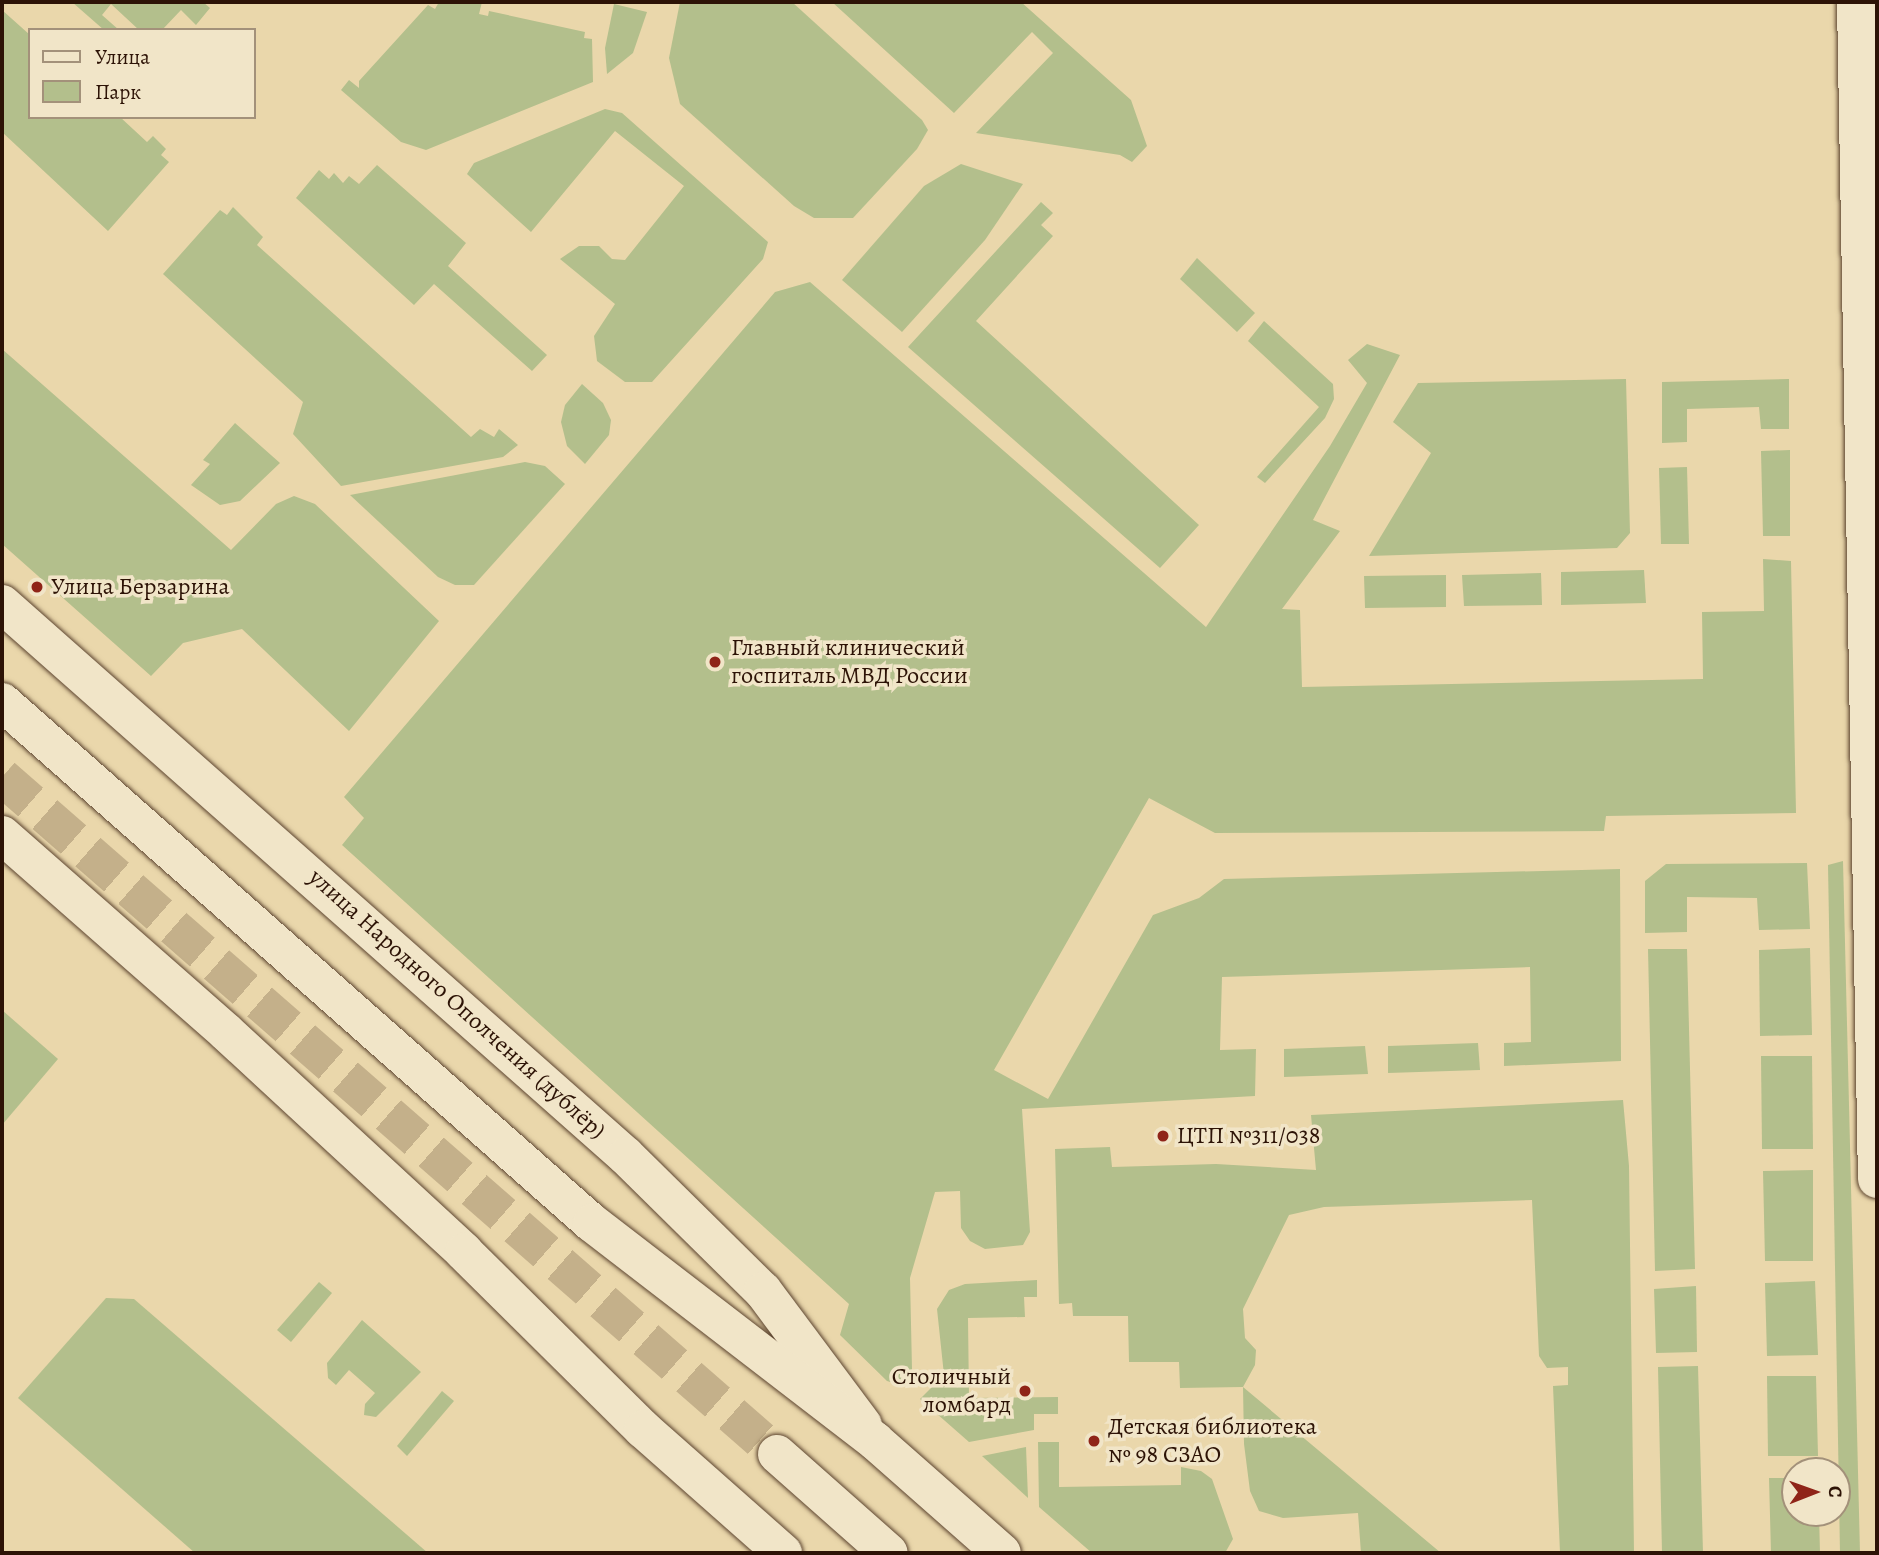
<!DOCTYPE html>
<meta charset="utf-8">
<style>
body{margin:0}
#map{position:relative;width:1879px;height:1555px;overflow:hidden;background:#ead7ab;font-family:Alegreya,serif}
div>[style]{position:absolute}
.green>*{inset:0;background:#b3bf8c}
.secondary-tunnel>*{height:38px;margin-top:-19px;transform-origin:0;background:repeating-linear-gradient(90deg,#c4b08a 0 38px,transparent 0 57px)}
.roads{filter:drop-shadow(0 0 2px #5c442f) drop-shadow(0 0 2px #5c442f)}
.tertiary>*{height:38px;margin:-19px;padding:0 19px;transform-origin:19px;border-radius:19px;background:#f1e5c8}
.secondary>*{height:38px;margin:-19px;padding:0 19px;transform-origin:19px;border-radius:19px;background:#f1e5c8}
.dots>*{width:19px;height:19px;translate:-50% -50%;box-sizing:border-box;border:4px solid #f1e5c8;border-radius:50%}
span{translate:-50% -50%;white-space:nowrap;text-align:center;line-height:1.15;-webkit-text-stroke:7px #f1e5c8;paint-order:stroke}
.poi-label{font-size:24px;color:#2d1306}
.left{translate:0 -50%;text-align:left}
.right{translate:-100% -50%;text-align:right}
.street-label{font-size:24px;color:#2d1306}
.frame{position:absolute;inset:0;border:4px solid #2d1306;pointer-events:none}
.legend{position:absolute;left:28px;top:28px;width:228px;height:91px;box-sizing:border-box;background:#f1e5c8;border:2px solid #a3917a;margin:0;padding:9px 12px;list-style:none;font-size:21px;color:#2d1306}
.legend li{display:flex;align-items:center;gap:14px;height:35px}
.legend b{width:35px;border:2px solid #a3917a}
.north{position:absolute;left:1781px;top:1457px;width:70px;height:70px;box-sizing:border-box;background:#f1e5c8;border:2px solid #a3917a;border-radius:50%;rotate:89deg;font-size:19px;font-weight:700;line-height:28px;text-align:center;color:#2d1306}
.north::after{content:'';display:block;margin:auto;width:24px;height:32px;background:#8f2418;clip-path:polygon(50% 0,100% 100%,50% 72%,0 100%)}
</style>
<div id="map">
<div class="green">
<i style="clip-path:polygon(72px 2px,203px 2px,210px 8px,196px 25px,181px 10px,162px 30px,139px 30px,111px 4px,102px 15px,119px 30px,104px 30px)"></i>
<i style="clip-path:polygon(439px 2px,482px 2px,479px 14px,488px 16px,489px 11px,585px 32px,584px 38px,592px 39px,593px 82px,426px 150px,401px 142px,341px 90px,349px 80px,359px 88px,359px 81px,428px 5px,435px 9px)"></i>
<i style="clip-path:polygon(680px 2px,792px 2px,922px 120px,928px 130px,917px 149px,853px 218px,814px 218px,794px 206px,680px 104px,669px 58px)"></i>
<i style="clip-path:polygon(832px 2px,1021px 2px,1131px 100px,1147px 146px,1132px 162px,1120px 155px,976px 133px,1053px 53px,1032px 32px,954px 113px)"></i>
<i style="clip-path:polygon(614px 4px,647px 12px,633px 53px,607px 74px,605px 48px)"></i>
<i style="clip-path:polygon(2px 10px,30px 35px,30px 117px,120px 117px,147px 142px,153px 136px,166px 149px,161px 155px,169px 162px,108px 231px,2px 132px)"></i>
<i style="clip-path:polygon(605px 109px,622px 113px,768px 242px,763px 259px,652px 382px,625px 382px,597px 361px,594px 336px,615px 304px,560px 259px,579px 246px,599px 246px,612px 259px,625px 260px,684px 186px,615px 131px,531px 232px,467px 174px,474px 163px)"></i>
<i style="clip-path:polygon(961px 164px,1023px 184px,985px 240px,902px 332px,842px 280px,924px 186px)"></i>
<i style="clip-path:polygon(377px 165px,466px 243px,448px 266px,547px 355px,532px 371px,434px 284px,414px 305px,296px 198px,319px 170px,329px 179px,334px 173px,343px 183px,349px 176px,359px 184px)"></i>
<i style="clip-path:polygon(1041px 202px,1053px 213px,1041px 225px,1053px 236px,976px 321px,1199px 525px,1160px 568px,908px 347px)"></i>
<i style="clip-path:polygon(233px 207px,263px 237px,257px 245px,471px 437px,480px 429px,494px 437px,499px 429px,518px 445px,503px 457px,341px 486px,293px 434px,303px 402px,163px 274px,220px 210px,227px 215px)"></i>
<i style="clip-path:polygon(1197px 258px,1255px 313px,1237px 332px,1180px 279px)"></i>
<i style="clip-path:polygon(810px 282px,1206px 627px,1330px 446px,1367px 383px,1348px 360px,1367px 344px,1400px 355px,1313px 520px,1340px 531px,1282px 609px,1300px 610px,1302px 687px,1703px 679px,1702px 612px,1764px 611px,1763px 559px,1791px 561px,1796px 813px,1606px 816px,1604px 831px,1215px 833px,1149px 798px,994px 1070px,1048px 1099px,1153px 915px,1199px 898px,1224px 879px,1620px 869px,1621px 1061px,1504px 1066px,1504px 1043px,1531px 1042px,1530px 967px,1222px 977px,1220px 1050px,1256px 1049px,1255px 1096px,1022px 1109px,1030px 1232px,1023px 1245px,985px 1249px,970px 1241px,961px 1228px,960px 1191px,935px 1192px,910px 1278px,912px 1369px,900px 1385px,887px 1381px,840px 1335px,849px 1304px,342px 845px,364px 818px,344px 797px,775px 292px)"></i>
<i style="clip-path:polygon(1264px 321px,1333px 384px,1334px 399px,1325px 418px,1265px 483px,1257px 477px,1319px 407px,1248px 341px)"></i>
<i style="clip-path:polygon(2px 349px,231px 550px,276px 504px,294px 496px,315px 504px,439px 621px,349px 731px,242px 629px,183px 643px,151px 676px,2px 544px)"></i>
<i style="clip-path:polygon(1626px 379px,1630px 533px,1617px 548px,1369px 556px,1431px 453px,1393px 422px,1418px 383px)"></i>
<i style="clip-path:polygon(1789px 379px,1789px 429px,1761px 429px,1759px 407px,1687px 409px,1687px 442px,1662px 443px,1662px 382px)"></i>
<i style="clip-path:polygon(582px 384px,603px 403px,611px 420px,609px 435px,585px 464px,567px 446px,561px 422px,565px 405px)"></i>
<i style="clip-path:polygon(235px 423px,280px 463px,240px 501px,220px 505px,191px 485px,210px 464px,203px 460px)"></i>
<i style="clip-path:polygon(1790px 450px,1790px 536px,1763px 536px,1761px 451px)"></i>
<i style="clip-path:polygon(525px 462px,545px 466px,565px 484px,474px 585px,455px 585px,438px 577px,350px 495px)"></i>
<i style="clip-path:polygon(1687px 467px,1689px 544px,1661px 544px,1659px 468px)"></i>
<i style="clip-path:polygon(1644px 570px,1646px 603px,1561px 605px,1561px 572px)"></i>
<i style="clip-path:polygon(1541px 573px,1542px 605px,1464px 606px,1462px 575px)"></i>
<i style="clip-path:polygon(1446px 575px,1446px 607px,1365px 608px,1364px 576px)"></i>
<i style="clip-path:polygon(1843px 861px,1860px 1553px,1840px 1553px,1828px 865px)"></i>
<i style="clip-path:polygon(1807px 863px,1810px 929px,1759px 930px,1757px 898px,1687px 897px,1687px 932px,1645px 933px,1645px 881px,1666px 864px)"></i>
<i style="clip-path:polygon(1810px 948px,1812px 1035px,1760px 1036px,1759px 950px)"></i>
<i style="clip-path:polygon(1687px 949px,1695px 1269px,1655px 1271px,1648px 949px)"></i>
<i style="clip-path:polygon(2px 1010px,58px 1059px,2px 1125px)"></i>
<i style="clip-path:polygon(1478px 1043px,1480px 1070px,1388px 1073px,1388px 1046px)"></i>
<i style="clip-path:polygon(1365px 1046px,1368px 1074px,1284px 1077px,1284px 1049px)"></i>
<i style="clip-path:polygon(1761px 1056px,1812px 1056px,1813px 1149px,1762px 1149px)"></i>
<i style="clip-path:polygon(1623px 1100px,1629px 1166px,1634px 1553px,1560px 1553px,1553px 1386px,1568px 1385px,1568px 1367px,1547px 1368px,1539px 1356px,1532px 1200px,1324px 1207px,1289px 1215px,1243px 1309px,1245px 1338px,1256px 1350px,1255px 1365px,1243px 1387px,1441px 1553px,1361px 1553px,1358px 1513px,1283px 1518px,1259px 1511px,1250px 1491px,1244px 1444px,1243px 1387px,1180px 1388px,1179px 1362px,1129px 1362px,1128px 1316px,1073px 1316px,1072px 1303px,1059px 1304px,1055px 1149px,1110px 1147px,1112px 1167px,1216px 1164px,1316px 1170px,1311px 1115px)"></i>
<i style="clip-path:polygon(1813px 1170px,1813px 1261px,1765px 1261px,1763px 1171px)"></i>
<i style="clip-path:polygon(1037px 1280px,1037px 1297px,1024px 1297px,1025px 1317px,968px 1318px,969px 1398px,1058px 1397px,1058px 1414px,1034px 1414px,1034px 1430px,969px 1442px,920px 1399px,944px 1375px,937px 1309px,949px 1290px,965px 1284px)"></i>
<i style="clip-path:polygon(1815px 1281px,1818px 1355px,1767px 1356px,1765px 1283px)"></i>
<i style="clip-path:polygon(319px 1282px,332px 1293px,291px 1342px,277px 1330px)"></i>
<i style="clip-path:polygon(1696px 1286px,1697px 1352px,1656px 1353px,1654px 1289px)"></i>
<i style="clip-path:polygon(106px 1298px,134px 1299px,428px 1553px,195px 1553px,18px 1398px)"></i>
<i style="clip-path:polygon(362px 1320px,421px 1372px,376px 1417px,364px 1415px,365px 1404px,375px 1393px,349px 1370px,336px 1385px,328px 1378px,327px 1363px)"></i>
<i style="clip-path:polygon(1698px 1366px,1703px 1553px,1662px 1553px,1658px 1367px)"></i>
<i style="clip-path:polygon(1767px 1376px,1816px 1376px,1818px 1456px,1768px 1456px)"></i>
<i style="clip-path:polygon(442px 1391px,454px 1401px,407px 1456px,397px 1446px)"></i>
<i style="clip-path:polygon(1038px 1442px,1059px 1442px,1059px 1487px,1181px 1485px,1181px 1467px,1201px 1471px,1212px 1479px,1233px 1539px,1225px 1553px,1092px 1553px,1039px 1507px)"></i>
<i style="clip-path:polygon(1026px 1447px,1028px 1498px,982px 1456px)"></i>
<i style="clip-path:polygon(1769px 1478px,1795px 1478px,1795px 1513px,1819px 1513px,1820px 1553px,1771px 1553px)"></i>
</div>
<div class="secondary-tunnel">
<i style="left:2px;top:777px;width:1029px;rotate:41.14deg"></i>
</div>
<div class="roads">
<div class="tertiary">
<i style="left:1856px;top:2px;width:1177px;rotate:88.98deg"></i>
<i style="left:2px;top:604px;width:833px;rotate:41.5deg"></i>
<i style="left:626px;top:1156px;width:192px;rotate:44.6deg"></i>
<i style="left:763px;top:1291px;width:167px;rotate:53.3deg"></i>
<i style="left:2px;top:835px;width:298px;rotate:41.3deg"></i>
<i style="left:226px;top:1032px;width:324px;rotate:42.7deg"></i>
<i style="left:464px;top:1252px;width:252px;rotate:44.7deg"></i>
<i style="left:643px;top:1429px;width:187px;rotate:41.5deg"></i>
</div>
<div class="secondary">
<i style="left:2px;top:702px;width:787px;rotate:41.45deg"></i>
<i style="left:592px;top:1223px;width:357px;rotate:37.6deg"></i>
<i style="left:875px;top:1441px;width:169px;rotate:41.4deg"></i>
<i style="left:777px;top:1454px;width:149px;rotate:41.5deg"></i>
</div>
</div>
<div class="dots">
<i style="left:37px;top:587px;background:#8f2418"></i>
<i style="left:715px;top:662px;background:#8f2418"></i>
<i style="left:1163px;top:1136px;background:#8f2418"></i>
<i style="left:1025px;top:1391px;background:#8f2418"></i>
<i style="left:1094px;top:1441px;background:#8f2418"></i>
</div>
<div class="poi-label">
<span class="left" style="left:51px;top:587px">Улица Берзарина</span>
<span class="left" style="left:731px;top:662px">Главный клинический<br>госпиталь МВД России</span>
<span class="left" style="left:1177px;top:1136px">ЦТП №311/038</span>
<span class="right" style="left:1011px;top:1391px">Столичный<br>ломбард</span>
<span class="left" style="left:1108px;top:1441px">Детская библиотека<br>№ 98 СЗАО</span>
</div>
<div class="street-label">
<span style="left:457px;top:1004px;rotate:42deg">улица Народного Ополчения (дублёр)</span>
</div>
<div class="frame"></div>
<ul class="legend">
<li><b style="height:9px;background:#f1e5c8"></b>Улица</li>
<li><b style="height:19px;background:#b3bf8c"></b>Парк</li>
</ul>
<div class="north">С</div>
</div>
